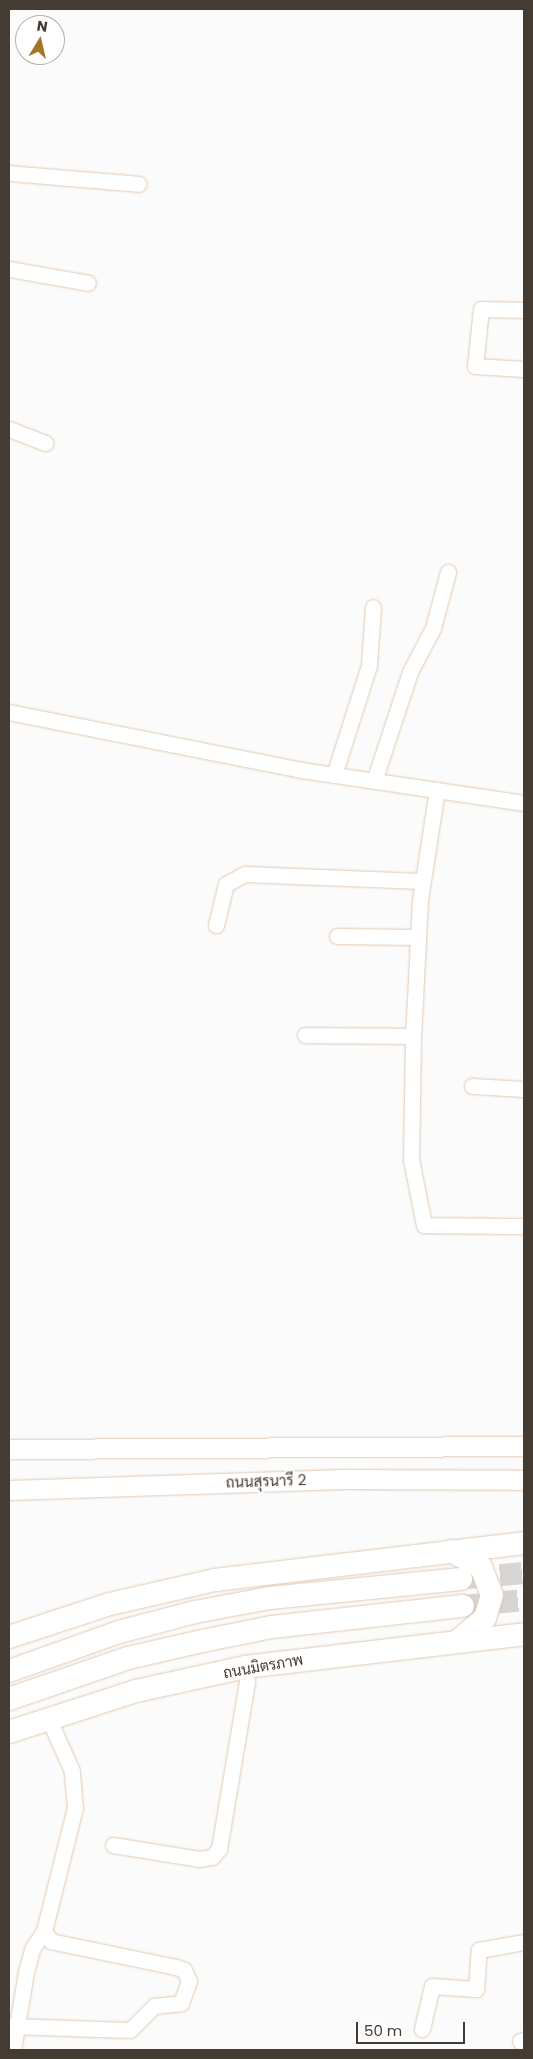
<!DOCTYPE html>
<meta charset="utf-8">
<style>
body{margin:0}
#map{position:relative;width:533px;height:2059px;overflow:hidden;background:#fbfbfb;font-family:Poppins,Sarabun,sans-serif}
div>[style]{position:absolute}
.highway-tunnel>*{height:22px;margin-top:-11px;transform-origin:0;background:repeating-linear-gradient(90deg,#d6d5d3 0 22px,transparent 0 33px)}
.roads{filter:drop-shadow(0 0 1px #e1c9b3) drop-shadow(0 0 1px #e1c9b3)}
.minor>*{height:15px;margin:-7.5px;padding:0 7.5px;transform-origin:7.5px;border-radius:7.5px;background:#fff}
.major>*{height:19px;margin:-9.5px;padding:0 9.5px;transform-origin:9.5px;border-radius:9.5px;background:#fff}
.highway>*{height:22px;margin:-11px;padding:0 11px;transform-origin:11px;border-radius:11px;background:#fff}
span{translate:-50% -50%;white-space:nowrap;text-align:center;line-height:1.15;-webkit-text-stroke:4px #fff;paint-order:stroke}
.street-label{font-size:15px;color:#443b32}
.frame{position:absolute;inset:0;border:10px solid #443b32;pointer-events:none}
.north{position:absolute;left:15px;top:15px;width:50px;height:50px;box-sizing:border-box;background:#fff;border:1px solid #b4b1ad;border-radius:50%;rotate:9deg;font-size:14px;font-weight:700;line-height:20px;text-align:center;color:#443b32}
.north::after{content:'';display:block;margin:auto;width:18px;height:22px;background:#a47529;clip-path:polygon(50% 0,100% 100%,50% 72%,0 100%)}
.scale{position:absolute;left:356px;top:2022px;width:109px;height:22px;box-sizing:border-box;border:2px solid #443b32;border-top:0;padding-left:6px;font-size:15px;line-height:18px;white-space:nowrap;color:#443b32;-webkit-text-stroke:4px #fff;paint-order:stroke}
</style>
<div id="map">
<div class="highway-tunnel">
<i style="left:467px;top:1578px;width:57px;rotate:-5deg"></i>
<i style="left:463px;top:1606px;width:61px;rotate:-5.6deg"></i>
</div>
<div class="roads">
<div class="minor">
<i style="left:9px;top:173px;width:130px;rotate:4.8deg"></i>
<i style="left:9px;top:269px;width:80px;rotate:10deg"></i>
<i style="left:524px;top:310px;width:43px;rotate:-178.7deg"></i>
<i style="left:481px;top:309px;width:57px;rotate:96deg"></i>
<i style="left:475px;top:366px;width:49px;rotate:3.5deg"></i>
<i style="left:9px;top:429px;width:39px;rotate:21deg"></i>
<i style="left:9px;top:712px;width:298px;rotate:11.2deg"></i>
<i style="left:301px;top:770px;width:225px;rotate:8.4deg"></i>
<i style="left:334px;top:775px;width:115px;rotate:-72.3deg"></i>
<i style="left:369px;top:665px;width:58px;rotate:-86.1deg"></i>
<i style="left:374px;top:781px;width:115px;rotate:-71.7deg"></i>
<i style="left:410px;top:672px;width:50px;rotate:-62.4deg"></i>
<i style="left:433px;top:628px;width:58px;rotate:-75deg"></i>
<i style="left:437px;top:790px;width:111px;rotate:98.8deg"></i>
<i style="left:420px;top:900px;width:136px;rotate:92.9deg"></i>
<i style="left:413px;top:1036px;width:123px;rotate:90.9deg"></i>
<i style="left:411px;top:1159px;width:67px;rotate:78.9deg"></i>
<i style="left:424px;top:1225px;width:100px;rotate:0.6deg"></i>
<i style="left:216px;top:925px;width:42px;rotate:-76.3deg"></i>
<i style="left:226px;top:884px;width:21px;rotate:-28deg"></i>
<i style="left:245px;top:874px;width:177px;rotate:2.3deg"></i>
<i style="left:337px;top:936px;width:80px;rotate:0.7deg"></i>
<i style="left:305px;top:1035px;width:108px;rotate:0.5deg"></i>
<i style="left:472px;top:1086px;width:52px;rotate:3.3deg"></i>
<i style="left:113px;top:1845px;width:87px;rotate:9.2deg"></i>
<i style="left:199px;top:1859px;width:13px;rotate:-9deg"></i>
<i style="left:212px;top:1857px;width:11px;rotate:-49deg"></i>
<i style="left:219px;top:1849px;width:169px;rotate:-80.5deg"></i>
<i style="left:247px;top:1682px;width:15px;rotate:-98deg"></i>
<i style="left:9px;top:2026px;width:121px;rotate:1.9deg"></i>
<i style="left:130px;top:2030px;width:34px;rotate:-45deg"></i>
<i style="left:154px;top:2006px;width:27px;rotate:-6deg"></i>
<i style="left:181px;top:2003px;width:23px;rotate:-70deg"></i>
<i style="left:189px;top:1981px;width:12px;rotate:-114deg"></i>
<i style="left:184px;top:1970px;width:9px;rotate:-159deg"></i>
<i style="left:176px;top:1967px;width:128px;rotate:-168.3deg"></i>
<i style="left:51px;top:1941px;width:12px;rotate:-125deg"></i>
<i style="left:44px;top:1931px;width:127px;rotate:-75.9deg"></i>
<i style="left:75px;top:1808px;width:37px;rotate:-95deg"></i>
<i style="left:72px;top:1771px;width:59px;rotate:-114deg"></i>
<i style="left:422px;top:2029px;width:44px;rotate:-76.9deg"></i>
<i style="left:432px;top:1986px;width:44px;rotate:3.9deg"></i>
<i style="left:476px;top:1989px;width:39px;rotate:-86deg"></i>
<i style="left:479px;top:1950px;width:46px;rotate:-10.1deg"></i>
<i style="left:520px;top:2041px;width:4px;rotate:-14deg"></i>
<i style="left:13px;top:2050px;width:79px;rotate:-80.5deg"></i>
<i style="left:26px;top:1972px;width:24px;rotate:-75deg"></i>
<i style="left:32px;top:1949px;width:22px;rotate:-56deg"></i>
</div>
<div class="major">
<i style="left:9px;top:1449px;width:515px;rotate:-0.33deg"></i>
<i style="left:9px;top:1490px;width:335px;rotate:-1.9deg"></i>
<i style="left:344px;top:1479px;width:180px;rotate:0.3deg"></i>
</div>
<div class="highway">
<i style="left:451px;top:1551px;width:34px;rotate:28deg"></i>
<i style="left:481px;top:1567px;width:30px;rotate:69deg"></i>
<i style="left:492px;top:1595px;width:24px;rotate:107deg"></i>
<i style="left:485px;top:1618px;width:35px;rotate:140deg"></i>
<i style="left:9px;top:1637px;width:106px;rotate:-18.1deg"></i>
<i style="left:110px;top:1604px;width:108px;rotate:-12.9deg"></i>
<i style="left:215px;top:1580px;width:311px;rotate:-6.8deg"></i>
<i style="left:9px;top:1671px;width:117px;rotate:-19.5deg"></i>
<i style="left:119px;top:1632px;width:79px;rotate:-14.7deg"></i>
<i style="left:195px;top:1612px;width:76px;rotate:-10.6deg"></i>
<i style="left:270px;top:1598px;width:192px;rotate:-5.7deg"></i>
<i style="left:9px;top:1699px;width:126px;rotate:-19deg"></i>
<i style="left:128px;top:1658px;width:76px;rotate:-12.9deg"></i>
<i style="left:202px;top:1641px;width:71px;rotate:-11.3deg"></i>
<i style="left:272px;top:1627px;width:192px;rotate:-6.3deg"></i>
<i style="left:9px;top:1732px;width:133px;rotate:-17.9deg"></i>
<i style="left:136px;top:1691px;width:112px;rotate:-12.4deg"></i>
<i style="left:245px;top:1667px;width:281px;rotate:-6.7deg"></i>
</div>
</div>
<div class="street-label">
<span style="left:266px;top:1481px;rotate:-2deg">ถนนสุรนารี 2</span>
<span style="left:263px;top:1666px;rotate:-10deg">ถนนมิตรภาพ</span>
</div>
<div class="frame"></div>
<div class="north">N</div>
<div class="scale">50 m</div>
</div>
